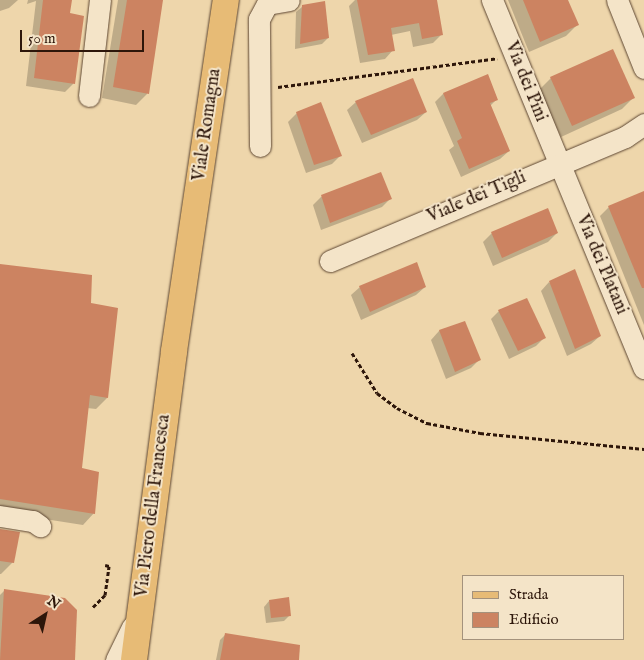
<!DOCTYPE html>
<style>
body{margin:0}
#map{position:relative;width:644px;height:660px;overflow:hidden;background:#eed6ab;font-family:"IM FELL English",serif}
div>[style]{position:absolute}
.shadow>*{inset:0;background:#0003}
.building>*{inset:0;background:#cc8361}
.path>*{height:3px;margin-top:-1.5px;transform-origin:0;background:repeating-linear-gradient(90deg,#2d160a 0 4px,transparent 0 6.5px)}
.roads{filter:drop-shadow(0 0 1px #5d4632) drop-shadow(0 0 1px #5d4632)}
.minor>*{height:21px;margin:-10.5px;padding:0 10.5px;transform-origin:10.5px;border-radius:10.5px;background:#f4e4c8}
.major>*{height:26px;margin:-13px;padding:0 13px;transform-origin:13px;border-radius:13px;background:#e7bb76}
span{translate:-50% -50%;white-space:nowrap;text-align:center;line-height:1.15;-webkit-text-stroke:4px #f4e4c8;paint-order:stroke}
.street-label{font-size:18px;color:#2d160a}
.legend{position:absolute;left:462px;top:575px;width:162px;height:65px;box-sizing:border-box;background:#f4e4c8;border:1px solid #a4927c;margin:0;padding:6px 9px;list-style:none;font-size:15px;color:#2d160a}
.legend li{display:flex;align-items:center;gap:10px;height:25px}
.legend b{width:25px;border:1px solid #a4927c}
.north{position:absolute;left:20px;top:590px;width:50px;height:50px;-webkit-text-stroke:4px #f4e4c8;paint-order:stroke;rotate:35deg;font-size:14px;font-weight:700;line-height:20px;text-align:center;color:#2d160a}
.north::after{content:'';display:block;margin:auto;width:18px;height:22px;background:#2d160a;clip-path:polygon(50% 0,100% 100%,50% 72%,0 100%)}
.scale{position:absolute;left:20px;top:30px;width:124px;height:22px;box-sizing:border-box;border:2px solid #2d160a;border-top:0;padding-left:6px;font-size:15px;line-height:18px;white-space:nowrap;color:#2d160a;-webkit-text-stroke:4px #f4e4c8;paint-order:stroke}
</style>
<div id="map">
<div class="shadow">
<i style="clip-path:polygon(0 0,18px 0,9px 8px,0 11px)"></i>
<i style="clip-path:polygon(28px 0,71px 0,69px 14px,83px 17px,73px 84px,65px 92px,26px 86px,36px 1px,27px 4px)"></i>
<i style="clip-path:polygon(118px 0,162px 0,147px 94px,136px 105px,102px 98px)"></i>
<i style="clip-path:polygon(355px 0,435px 0,441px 35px,433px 43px,413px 47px,410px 31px,391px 35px,393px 50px,385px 59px,360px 63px,349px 6px)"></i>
<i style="clip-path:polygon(508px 0,567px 0,577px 25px,566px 36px,529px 52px)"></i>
<i style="clip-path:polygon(302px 7px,328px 38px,322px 44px,295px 49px,296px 12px)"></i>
<i style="clip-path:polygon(488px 76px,497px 99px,490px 106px,509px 151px,500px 159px,461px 177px,449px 150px,454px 146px,435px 102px,443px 94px)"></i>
<i style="clip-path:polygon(551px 78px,633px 98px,622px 109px,561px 137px,539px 90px)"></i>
<i style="clip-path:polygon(356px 102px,426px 112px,417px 120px,362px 143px,347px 110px)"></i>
<i style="clip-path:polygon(297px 113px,341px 155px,332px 164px,306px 173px,288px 122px)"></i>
<i style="clip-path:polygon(380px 173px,390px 199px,382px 207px,321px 230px,313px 205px,321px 197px)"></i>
<i style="clip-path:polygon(644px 193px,644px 325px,600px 216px,609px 207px)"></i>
<i style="clip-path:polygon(492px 233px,557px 233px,548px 242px,493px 266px,483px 242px)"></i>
<i style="clip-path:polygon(0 265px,90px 304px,107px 398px,96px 409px,87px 408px,81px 469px,94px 513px,83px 525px,0 512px)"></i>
<i style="clip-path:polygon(549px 282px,600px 336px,591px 344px,567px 356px,541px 291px)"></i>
<i style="clip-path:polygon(360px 287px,425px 287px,416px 295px,361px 320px,351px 295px)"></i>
<i style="clip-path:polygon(499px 311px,544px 338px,536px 346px,509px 359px,491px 319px)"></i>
<i style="clip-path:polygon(464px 322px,479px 360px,471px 368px,446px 379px,431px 340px,439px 331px)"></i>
<i style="clip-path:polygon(0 530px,13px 562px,1px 574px,0 574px)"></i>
<i style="clip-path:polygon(4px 591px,74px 660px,0 660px,0 595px)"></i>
<i style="clip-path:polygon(269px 601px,290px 615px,284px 621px,266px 623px,264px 607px)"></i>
<i style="clip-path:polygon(226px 634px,297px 660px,216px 660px,220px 640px)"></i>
</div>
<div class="building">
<i style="clip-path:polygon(43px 0,72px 0,70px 13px,84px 16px,75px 84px,34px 78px)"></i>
<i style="clip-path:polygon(127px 0,163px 0,149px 94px,113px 87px)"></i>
<i style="clip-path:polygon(357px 0,437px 0,443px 35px,422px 39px,419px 23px,391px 28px,395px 51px,368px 55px)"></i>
<i style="clip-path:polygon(523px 0,568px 0,579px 25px,540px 42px)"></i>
<i style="clip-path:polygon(325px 1px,329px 38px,300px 44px,302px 5px)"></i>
<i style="clip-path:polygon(613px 49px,635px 98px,572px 126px,550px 77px)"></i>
<i style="clip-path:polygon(488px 74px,498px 100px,490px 103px,510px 151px,469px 169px,457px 141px,462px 138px,443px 93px)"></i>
<i style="clip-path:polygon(413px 78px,427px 112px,371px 135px,355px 101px)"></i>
<i style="clip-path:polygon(321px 102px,342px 156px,314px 165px,296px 112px)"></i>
<i style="clip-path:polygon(381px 172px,392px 199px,330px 223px,321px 195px)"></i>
<i style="clip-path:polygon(644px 191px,644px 288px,642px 288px,608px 206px)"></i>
<i style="clip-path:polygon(548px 208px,558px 233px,502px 258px,491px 232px)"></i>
<i style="clip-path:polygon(417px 262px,426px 287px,370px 312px,359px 286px)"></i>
<i style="clip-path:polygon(0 264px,92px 275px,91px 303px,118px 308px,108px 398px,90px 395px,82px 468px,99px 472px,95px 514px,0 499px)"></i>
<i style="clip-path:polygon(575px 269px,601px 336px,575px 349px,549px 281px)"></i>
<i style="clip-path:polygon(527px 298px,546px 338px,518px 351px,498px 310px)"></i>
<i style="clip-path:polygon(465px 321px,481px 360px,455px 372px,439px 330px)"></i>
<i style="clip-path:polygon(0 529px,20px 532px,14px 563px,0 561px)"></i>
<i style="clip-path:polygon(4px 589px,65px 598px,77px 610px,75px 660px,0 660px)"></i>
<i style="clip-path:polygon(289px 597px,291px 616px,271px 618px,269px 600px)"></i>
<i style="clip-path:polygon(225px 633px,300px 645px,299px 660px,220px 660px)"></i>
</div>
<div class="path">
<i style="left:278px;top:87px;width:221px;rotate:-7.5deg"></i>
<i style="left:352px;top:353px;width:47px;rotate:58deg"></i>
<i style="left:377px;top:393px;width:25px;rotate:37deg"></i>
<i style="left:397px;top:408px;width:34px;rotate:27deg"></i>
<i style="left:427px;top:423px;width:54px;rotate:10.7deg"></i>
<i style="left:480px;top:433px;width:165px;rotate:5.6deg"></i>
<i style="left:93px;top:607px;width:17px;rotate:-45deg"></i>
<i style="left:105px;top:595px;width:29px;rotate:-82deg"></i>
<i style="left:109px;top:566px;width:4px;rotate:-166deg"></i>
</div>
<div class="roads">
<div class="minor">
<i style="left:492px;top:0;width:398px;rotate:67.6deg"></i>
<i style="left:617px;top:0;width:73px;rotate:68.3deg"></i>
<i style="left:89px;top:96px;width:97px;rotate:-83.5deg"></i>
<i style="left:260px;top:146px;width:127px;rotate:-90.5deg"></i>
<i style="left:259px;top:19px;width:17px;rotate:-62deg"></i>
<i style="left:267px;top:4px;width:22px;rotate:-10deg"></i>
<i style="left:330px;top:261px;width:320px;rotate:-22.8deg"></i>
<i style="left:625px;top:137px;width:23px;rotate:-34deg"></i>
<i style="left:0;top:516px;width:33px;rotate:9deg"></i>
<i style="left:33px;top:521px;width:9px;rotate:36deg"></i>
<i style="left:116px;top:660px;width:37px;rotate:-64deg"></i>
</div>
<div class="major">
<i style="left:134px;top:660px;width:312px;rotate:-82.6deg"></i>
<i style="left:174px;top:351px;width:355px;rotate:-81.6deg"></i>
</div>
</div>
<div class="street-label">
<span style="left:525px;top:82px;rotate:68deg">Via dei Pini</span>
<span style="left:208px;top:125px;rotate:-82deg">Viale Romagna</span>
<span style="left:477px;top:198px;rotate:-23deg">Viale dei Tigli</span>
<span style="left:601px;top:265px;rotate:67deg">Via dei Platani</span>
<span style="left:154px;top:506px;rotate:-83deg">Via Piero della Francesca</span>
</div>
<ul class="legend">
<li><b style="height:6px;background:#e7bb76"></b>Strada</li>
<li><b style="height:14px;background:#cc8361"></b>Edificio</li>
</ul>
<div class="north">N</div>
<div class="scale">50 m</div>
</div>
